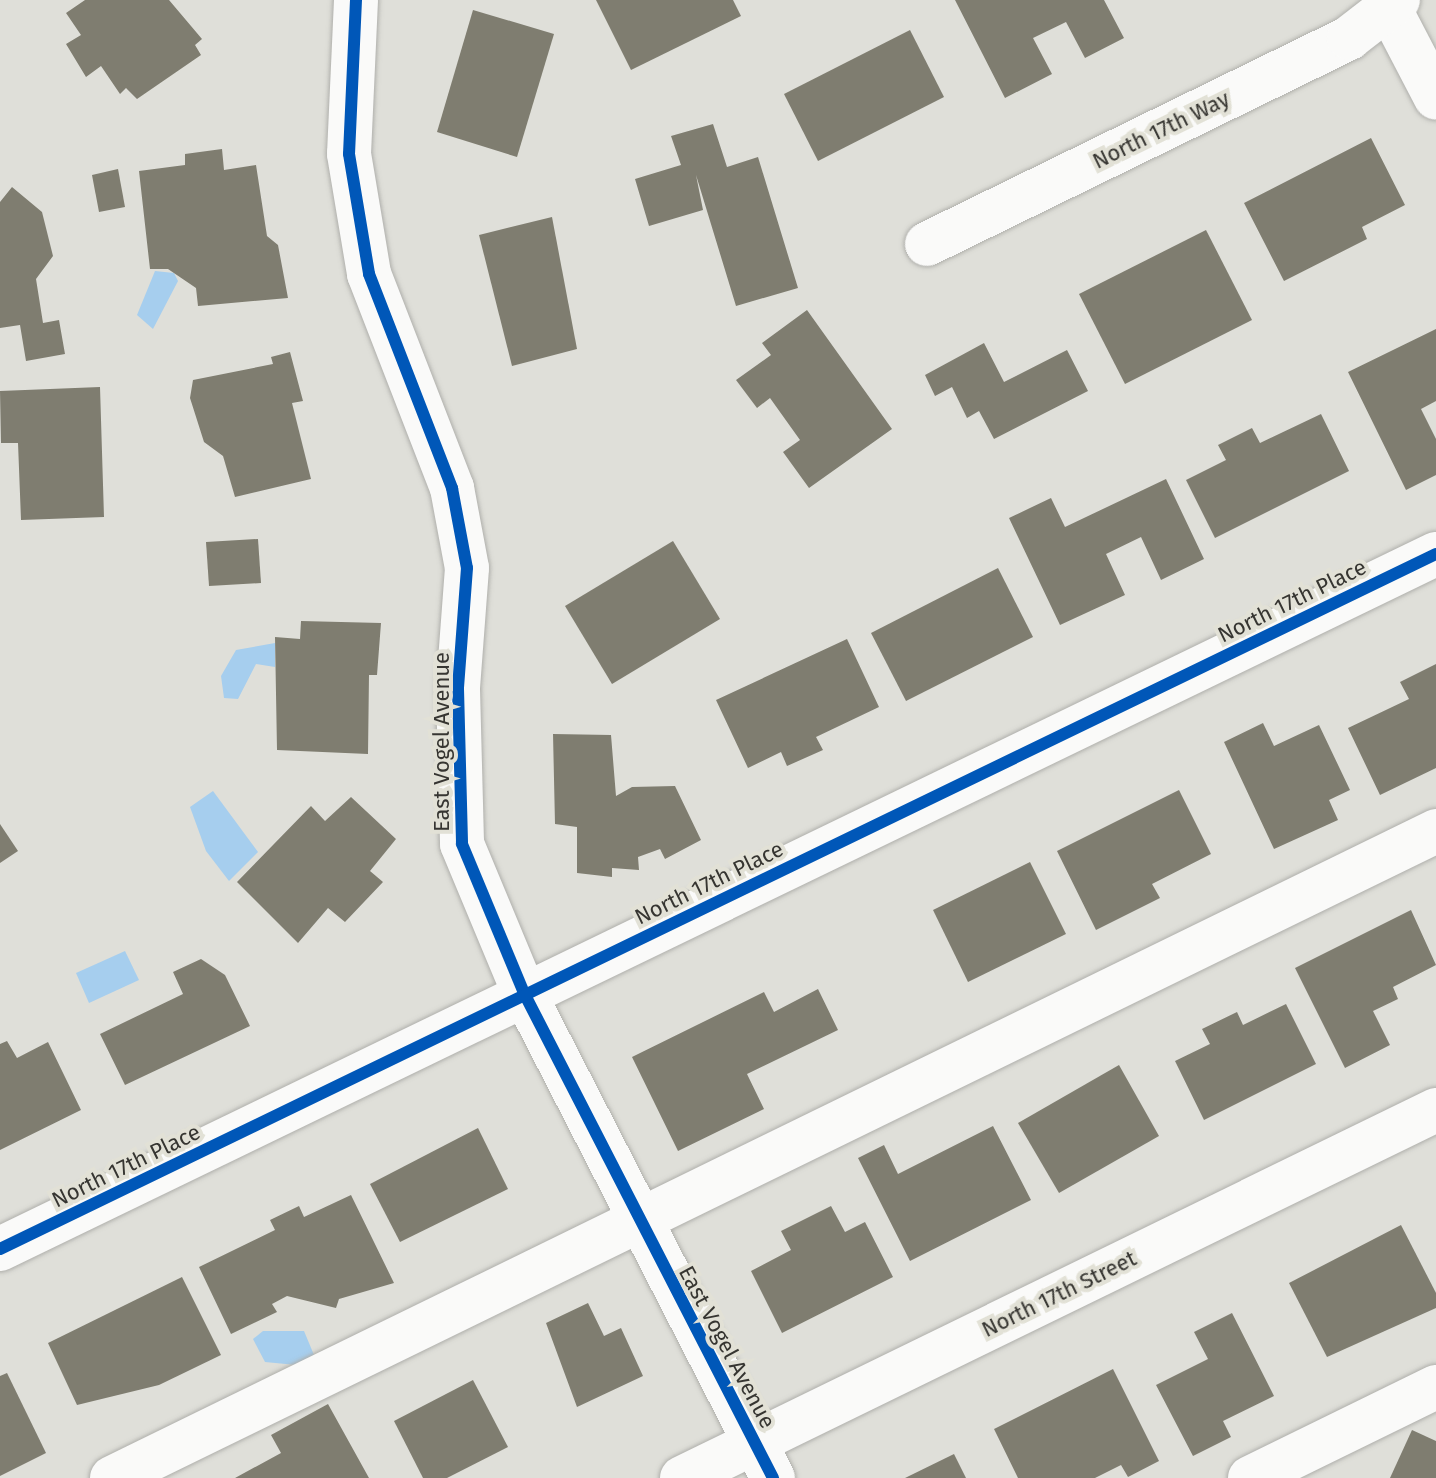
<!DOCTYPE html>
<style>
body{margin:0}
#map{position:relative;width:1436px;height:1478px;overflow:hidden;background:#dfdfd9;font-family:"Fira Sans",sans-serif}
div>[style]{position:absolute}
.water>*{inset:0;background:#a6ceee}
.building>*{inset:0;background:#7f7d70}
.roads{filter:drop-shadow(0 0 2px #afafab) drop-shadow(0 0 2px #afafab)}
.minor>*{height:44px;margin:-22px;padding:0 22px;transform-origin:22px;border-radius:22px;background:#fafaf9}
.cycleway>*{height:12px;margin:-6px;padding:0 6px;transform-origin:6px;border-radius:6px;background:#0057b8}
span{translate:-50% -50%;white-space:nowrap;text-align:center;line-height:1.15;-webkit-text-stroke:8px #e2e1d6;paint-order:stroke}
.street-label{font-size:22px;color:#363531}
</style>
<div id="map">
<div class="water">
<i style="clip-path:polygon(155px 271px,174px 273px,178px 281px,153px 329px,137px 315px)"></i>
<i style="clip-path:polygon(275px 643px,275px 667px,256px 664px,238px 699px,224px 698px,221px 676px,236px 650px)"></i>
<i style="clip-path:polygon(213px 791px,258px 852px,229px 881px,206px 851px,190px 807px)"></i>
<i style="clip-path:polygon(125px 951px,139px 980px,89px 1003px,76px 973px)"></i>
<i style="clip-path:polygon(263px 1331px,304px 1331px,314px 1355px,296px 1365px,265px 1362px,253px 1339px)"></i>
</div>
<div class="building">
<i style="clip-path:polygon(85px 0,169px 0,202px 39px,195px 45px,201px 55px,137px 99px,126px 88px,120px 94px,101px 66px,86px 77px,66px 44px,81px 35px,66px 13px)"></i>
<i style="clip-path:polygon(596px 0,733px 0,741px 16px,631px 70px)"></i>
<i style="clip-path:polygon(955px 0,1104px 0,1124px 38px,1085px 58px,1066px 22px,1033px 38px,1052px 74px,1005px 98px)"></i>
<i style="clip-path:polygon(473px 10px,554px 34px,517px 157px,437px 132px)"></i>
<i style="clip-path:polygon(910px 30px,944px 97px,818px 161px,784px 94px)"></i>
<i style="clip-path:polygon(713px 124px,727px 167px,758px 157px,798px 288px,736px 306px,696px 175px,703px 210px,649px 226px,635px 179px,681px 165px,671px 136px)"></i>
<i style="clip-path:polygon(1371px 138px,1405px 205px,1362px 227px,1367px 239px,1284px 281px,1244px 203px)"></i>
<i style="clip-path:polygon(222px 149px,224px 170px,256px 165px,267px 236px,278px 245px,288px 298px,198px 306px,196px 288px,168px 269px,150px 269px,139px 171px,185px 165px,185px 154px)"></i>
<i style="clip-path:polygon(118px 169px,125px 207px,99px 212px,92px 175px)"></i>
<i style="clip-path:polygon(12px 187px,42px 212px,53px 256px,36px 279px,43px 323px,59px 320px,65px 354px,26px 361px,20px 325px,0 328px,0 202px)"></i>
<i style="clip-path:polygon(552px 217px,577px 349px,512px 366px,479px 235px)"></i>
<i style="clip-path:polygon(1206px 230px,1252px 320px,1125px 384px,1079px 294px)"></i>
<i style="clip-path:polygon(807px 310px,892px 429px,809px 488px,783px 452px,800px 440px,770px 398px,757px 408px,736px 380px,771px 355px,762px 343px)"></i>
<i style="clip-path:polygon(1436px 329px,1436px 401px,1421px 409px,1436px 439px,1436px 475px,1406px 490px,1348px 372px)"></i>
<i style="clip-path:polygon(984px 343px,1004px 382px,1067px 350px,1088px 391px,994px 439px,979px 411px,967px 418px,952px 387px,935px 396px,925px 375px)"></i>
<i style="clip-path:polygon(290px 352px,303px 401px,292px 403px,311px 479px,235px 497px,223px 456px,204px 442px,190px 398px,193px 380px,273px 364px,271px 357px)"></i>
<i style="clip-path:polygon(100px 387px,104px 517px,21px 520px,18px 443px,1px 443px,0 391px)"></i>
<i style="clip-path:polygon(1321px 414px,1349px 471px,1215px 538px,1186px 480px,1226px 460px,1218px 445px,1252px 428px,1260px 443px)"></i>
<i style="clip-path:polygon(1166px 479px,1204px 559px,1161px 580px,1141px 537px,1106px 554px,1125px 595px,1060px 625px,1009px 518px,1051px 498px,1065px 527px)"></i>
<i style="clip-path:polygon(258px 539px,261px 583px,209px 586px,206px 542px)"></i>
<i style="clip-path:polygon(673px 541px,720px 619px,612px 684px,565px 606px)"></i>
<i style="clip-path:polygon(998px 568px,1033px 637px,906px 701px,871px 633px)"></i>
<i style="clip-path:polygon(301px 621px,381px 623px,377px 675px,369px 675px,368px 754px,277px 750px,275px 637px,300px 639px)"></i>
<i style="clip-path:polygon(847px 639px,879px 707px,816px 737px,823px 750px,787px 766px,781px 752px,748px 768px,716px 700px)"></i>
<i style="clip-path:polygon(1436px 664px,1436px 768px,1380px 795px,1348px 728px,1409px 699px,1400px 682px)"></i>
<i style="clip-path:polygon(1263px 723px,1274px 746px,1319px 725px,1350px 790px,1329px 800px,1338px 820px,1274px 849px,1224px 742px)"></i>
<i style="clip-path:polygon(553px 734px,611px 735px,616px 796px,632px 787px,675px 786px,701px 840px,665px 859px,660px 849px,638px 857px,639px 870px,612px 868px,612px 877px,577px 873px,577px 827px,555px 824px)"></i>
<i style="clip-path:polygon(1179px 790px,1211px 854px,1152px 884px,1160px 898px,1096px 930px,1057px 851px)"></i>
<i style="clip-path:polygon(351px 797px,396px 839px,370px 871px,383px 882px,345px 922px,328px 908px,298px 943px,237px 882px,311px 806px,325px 821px)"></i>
<i style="clip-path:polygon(0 824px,18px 851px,0 863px)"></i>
<i style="clip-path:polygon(1030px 862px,1066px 934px,968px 982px,933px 910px)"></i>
<i style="clip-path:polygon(1411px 910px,1436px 965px,1393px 987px,1398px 999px,1373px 1011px,1390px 1045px,1345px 1068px,1295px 968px)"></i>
<i style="clip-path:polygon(201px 959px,225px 975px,250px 1026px,125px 1085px,100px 1034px,183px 994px,173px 972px)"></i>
<i style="clip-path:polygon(818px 989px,838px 1030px,747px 1074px,764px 1109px,678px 1151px,632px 1057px,764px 992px,774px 1012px)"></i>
<i style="clip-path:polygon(1286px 1004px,1316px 1064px,1204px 1120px,1175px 1061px,1210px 1044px,1202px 1029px,1237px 1012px,1243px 1025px)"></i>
<i style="clip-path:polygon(7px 1041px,17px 1058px,48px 1042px,81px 1110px,0 1150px,0 1044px)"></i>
<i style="clip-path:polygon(1119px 1065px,1159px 1136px,1059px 1193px,1018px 1123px)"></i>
<i style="clip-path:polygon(993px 1126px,1031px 1200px,910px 1261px,858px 1158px,884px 1145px,898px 1174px)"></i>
<i style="clip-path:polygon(478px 1128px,508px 1189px,400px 1242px,370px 1184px)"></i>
<i style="clip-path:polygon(351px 1195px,394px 1283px,339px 1299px,336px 1308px,287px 1296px,272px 1304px,277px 1312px,231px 1334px,199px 1267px,275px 1230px,270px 1220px,299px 1206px,304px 1217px)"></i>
<i style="clip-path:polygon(831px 1206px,845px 1232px,865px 1222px,893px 1277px,782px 1333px,751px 1271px,791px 1250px,781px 1231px)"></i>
<i style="clip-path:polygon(1401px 1225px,1436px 1293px,1436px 1308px,1327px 1357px,1289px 1283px)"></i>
<i style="clip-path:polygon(182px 1277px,221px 1355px,159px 1385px,77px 1405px,48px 1343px)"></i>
<i style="clip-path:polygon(588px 1303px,604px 1336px,621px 1328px,643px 1376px,577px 1407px,546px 1323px)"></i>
<i style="clip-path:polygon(1232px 1313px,1274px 1396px,1223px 1421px,1231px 1437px,1193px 1456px,1156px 1385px,1208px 1359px,1194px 1332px)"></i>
<i style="clip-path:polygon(1113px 1369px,1159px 1461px,1128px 1477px,1121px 1465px,1095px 1478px,1018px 1478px,994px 1429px)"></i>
<i style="clip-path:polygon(7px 1373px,46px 1453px,0 1476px,0 1376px)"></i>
<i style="clip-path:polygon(473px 1380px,508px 1447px,447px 1478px,423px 1478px,394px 1421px)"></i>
<i style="clip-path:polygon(328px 1404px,369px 1478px,235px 1478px,281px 1453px,271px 1435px)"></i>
<i style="clip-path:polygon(1412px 1430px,1436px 1441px,1436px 1478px,1390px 1478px)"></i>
<i style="clip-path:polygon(954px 1454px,966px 1478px,905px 1478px)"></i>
</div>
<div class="roads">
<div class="minor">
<i style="left:356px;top:0;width:154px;rotate:92.6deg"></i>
<i style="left:349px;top:154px;width:122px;rotate:80.5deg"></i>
<i style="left:369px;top:274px;width:230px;rotate:68.8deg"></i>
<i style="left:452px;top:488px;width:81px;rotate:79.4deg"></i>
<i style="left:467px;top:568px;width:121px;rotate:94.3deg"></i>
<i style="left:458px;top:689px;width:155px;rotate:88.5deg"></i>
<i style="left:462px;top:844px;width:164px;rotate:67.4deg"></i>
<i style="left:525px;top:995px;width:543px;rotate:62.82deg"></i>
<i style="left:1385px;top:0;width:110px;rotate:62.5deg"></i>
<i style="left:927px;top:244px;width:470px;rotate:-26deg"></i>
<i style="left:1349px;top:38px;width:62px;rotate:-37.8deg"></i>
<i style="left:0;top:1249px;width:1595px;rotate:-25.83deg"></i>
<i style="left:112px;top:1478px;width:1474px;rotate:-26.04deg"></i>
<i style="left:682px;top:1478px;width:839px;rotate:-26.02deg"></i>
<i style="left:1250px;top:1478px;width:207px;rotate:-26.1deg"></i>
</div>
</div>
<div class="cycleway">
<i style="left:356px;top:0;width:154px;rotate:92.6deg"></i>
<i style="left:349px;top:154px;width:122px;rotate:80.5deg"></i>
<i style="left:369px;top:274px;width:230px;rotate:68.8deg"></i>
<i style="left:452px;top:488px;width:81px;rotate:79.4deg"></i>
<i style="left:467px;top:568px;width:121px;rotate:94.3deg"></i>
<i style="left:458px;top:689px;width:155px;rotate:88.5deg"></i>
<i style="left:462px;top:844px;width:164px;rotate:67.4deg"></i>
<i style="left:525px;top:995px;width:543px;rotate:62.82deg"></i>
<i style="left:0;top:1249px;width:1595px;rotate:-25.83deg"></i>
</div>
<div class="street-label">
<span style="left:1161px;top:130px;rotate:-26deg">North 17th Way</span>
<span style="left:1292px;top:601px;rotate:-26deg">North 17th Place</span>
<span style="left:442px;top:742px;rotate:-90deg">East Vogel Avenue</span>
<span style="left:709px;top:883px;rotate:-26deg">North 17th Place</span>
<span style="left:126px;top:1166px;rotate:-26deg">North 17th Place</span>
<span style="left:1059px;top:1294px;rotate:-26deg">North 17th Street</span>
<span style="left:727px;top:1347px;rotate:62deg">East Vogel Avenue</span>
</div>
</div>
